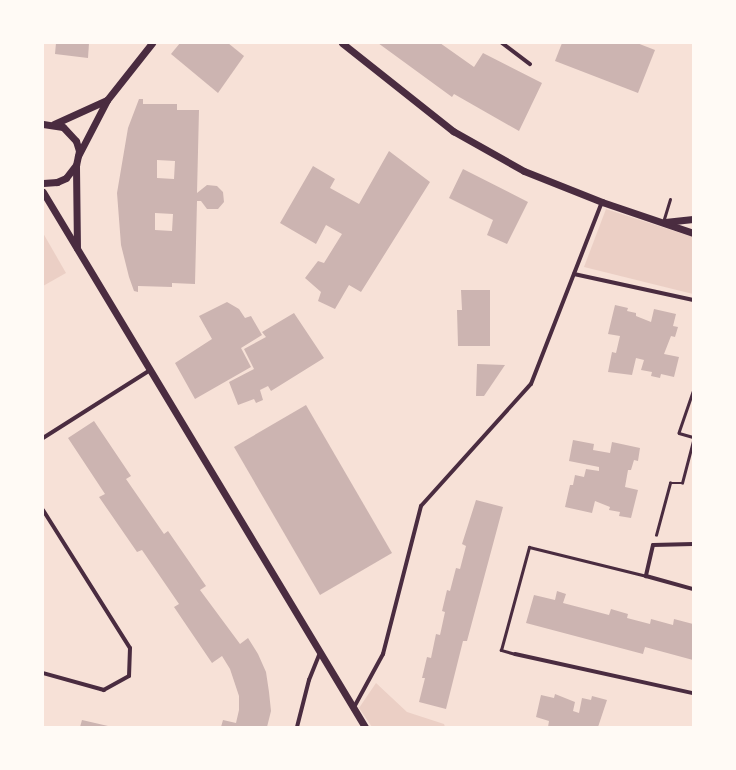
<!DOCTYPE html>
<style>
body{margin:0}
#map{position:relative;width:736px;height:770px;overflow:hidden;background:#f7e1d7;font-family:Lato,sans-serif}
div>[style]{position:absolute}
.green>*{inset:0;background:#ebcfc5}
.building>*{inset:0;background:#ccb4b1}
.path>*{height:2.5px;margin:-1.25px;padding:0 1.25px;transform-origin:1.25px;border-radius:1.25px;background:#4a2c40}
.service>*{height:3px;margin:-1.5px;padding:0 1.5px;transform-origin:1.5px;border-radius:1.5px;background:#4a2c40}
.minor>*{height:4px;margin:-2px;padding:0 2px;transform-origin:2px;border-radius:2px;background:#4a2c40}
.tertiary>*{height:7px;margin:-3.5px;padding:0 3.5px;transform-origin:3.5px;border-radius:3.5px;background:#4a2c40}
span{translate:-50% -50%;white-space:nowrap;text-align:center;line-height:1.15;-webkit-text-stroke:3px #fffaf5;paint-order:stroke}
.frame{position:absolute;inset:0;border:44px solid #fffaf5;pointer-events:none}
</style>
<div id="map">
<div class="green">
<i style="clip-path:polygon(606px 209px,693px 237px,693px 294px,584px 267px)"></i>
<i style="clip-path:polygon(43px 233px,66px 273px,43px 286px)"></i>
<i style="clip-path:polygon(376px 683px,407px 712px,444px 724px,445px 727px,372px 727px,359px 708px)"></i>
</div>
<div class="building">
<i style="clip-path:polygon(56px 43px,89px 43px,88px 58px,55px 54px)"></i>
<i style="clip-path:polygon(180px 43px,228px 43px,244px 56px,218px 93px,171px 54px)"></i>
<i style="clip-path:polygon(378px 43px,440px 43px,474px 67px,483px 53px,542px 83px,519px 131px,454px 94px,452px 97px)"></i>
<i style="clip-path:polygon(562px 43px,637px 43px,655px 50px,638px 93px,555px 61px)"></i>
<i style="clip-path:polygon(evenodd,139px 99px,143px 99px,143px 104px,177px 104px,177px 110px,199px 110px,197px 193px,207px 185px,217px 186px,223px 192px,224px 202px,218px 209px,207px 209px,201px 201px,197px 201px,195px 284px,172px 283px,172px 287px,138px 286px,138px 292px,134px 291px,129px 277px,121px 245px,117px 193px,128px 128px,139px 99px,157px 160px,175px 161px,174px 179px,157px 178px,157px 160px,139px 99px,155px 213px,173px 214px,172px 231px,155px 230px,155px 213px)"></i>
<i style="clip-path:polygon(389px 151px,430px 182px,361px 292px,349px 285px,335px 309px,318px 301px,321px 292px,305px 278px,318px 261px,324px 263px,342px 234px,326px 225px,316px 244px,280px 223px,313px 166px,335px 179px,330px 188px,359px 204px)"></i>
<i style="clip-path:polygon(463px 169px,528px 202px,507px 244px,487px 235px,493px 220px,449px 198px)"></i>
<i style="clip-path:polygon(461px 290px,490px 290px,490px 346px,458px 346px,457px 310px,462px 310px)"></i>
<i style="clip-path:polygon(227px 302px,239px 309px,245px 318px,251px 316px,262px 335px,241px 348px,251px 367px,195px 399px,175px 363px,212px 339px,199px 316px)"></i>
<i style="clip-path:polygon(615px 305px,628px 308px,627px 311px,636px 313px,636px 316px,651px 322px,654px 309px,676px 314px,673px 326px,678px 327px,675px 337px,671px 336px,664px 354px,679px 357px,674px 377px,661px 374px,660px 378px,651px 376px,652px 372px,641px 370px,644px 360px,636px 358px,632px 375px,608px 372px,612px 352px,616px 353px,620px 336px,608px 334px)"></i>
<i style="clip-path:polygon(294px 313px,324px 358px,271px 391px,268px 386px,260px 390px,263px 400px,256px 403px,254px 399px,238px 405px,229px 382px,254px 369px,244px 349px,266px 337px,262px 332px)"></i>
<i style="clip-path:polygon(477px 364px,505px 365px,484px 396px,476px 396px)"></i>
<i style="clip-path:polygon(306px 405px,392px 553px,320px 595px,234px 447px)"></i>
<i style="clip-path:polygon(94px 421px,131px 476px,126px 479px,164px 534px,168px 531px,206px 586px,200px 590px,240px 644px,248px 638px,258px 654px,266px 672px,269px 692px,271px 711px,267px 727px,221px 727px,223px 720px,236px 723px,239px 710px,239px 696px,230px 669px,222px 656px,212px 663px,174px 607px,179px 604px,142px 550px,137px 552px,99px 497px,105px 494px,68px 438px)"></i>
<i style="clip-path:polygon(573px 440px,594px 444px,593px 450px,610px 453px,612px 442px,640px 448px,638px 461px,634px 460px,631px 470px,628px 470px,625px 487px,638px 490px,631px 518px,619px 516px,620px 512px,609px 510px,610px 507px,595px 501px,592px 513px,565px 507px,570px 485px,573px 485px,575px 475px,584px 477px,586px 469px,599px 471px,599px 467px,569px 461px)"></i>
<i style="clip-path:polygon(476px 500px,503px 507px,467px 641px,463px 641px,446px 709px,419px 702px,425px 678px,422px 678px,427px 657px,431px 658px,436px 634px,440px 635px,445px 612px,442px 611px,447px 590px,450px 591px,456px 568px,460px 569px,466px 546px,462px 544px)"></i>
<i style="clip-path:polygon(557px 591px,566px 594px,563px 603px,609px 615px,611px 609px,628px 614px,627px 618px,650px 624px,651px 619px,673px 625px,674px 619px,693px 624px,693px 660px,645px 647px,643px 654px,526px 623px,534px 595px,555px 600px)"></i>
<i style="clip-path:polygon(555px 694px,575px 702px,573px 711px,579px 713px,582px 698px,591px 700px,592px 696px,607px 700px,598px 727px,548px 727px,549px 721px,536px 717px,541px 695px,554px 698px)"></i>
<i style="clip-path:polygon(82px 720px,108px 726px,108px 727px,80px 727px)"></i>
</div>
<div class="path">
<i style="left:693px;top:392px;width:43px;rotate:108.9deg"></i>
<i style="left:679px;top:433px;width:15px;rotate:16deg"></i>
<i style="left:656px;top:535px;width:54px;rotate:-74.9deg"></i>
<i style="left:670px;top:483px;width:12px"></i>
<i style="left:682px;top:483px;width:43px;rotate:-75.3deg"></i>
</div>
<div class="service">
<i style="left:663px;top:222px;width:24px;rotate:-73deg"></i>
<i style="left:515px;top:654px;width:15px;rotate:-164deg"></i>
<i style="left:501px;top:650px;width:107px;rotate:-74.8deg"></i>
<i style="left:529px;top:547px;width:121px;rotate:13.9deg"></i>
</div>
<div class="minor">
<i style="left:502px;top:43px;width:35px;rotate:37deg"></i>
<i style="left:574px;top:274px;width:122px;rotate:12.3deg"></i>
<i style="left:43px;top:438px;width:127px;rotate:-32.4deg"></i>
<i style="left:43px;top:510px;width:163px;rotate:57.8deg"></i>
<i style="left:130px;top:648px;width:28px;rotate:92deg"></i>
<i style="left:129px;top:676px;width:29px;rotate:151deg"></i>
<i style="left:104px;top:690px;width:63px;rotate:-164.4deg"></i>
<i style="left:693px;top:544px;width:40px;rotate:178.6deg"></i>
<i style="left:653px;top:545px;width:32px;rotate:103deg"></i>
<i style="left:646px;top:576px;width:49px;rotate:15.5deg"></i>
<i style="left:515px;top:654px;width:182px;rotate:12.4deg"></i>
<i style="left:353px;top:709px;width:63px;rotate:-61.4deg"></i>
<i style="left:383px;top:654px;width:153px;rotate:-75.6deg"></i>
<i style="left:421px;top:506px;width:164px;rotate:-48deg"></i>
<i style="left:531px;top:384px;width:195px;rotate:-68.7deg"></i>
<i style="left:297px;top:727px;width:49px;rotate:-75.7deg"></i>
<i style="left:309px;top:680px;width:29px;rotate:-68deg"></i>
</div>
<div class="tertiary">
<i style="left:342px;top:43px;width:142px;rotate:38.4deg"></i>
<i style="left:453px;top:131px;width:81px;rotate:29.4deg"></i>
<i style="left:524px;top:171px;width:84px;rotate:21.7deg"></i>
<i style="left:602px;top:202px;width:96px;rotate:18.8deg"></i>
<i style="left:43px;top:124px;width:20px;rotate:9deg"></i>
<i style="left:63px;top:127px;width:19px;rotate:47deg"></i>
<i style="left:76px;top:141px;width:10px;rotate:73deg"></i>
<i style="left:79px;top:151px;width:14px;rotate:102deg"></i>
<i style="left:76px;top:165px;width:16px;rotate:128deg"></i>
<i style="left:66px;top:178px;width:10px;rotate:156deg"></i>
<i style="left:57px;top:182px;width:14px;rotate:176deg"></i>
<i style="left:54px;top:124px;width:58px;rotate:-24.4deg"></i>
<i style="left:78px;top:156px;width:63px;rotate:-62.6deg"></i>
<i style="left:107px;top:100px;width:73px;rotate:-51.7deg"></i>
<i style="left:76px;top:167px;width:81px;rotate:89.3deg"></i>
<i style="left:43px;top:192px;width:624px;rotate:58.96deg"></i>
<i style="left:665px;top:222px;width:28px;rotate:-6deg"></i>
</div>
<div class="frame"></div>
</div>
